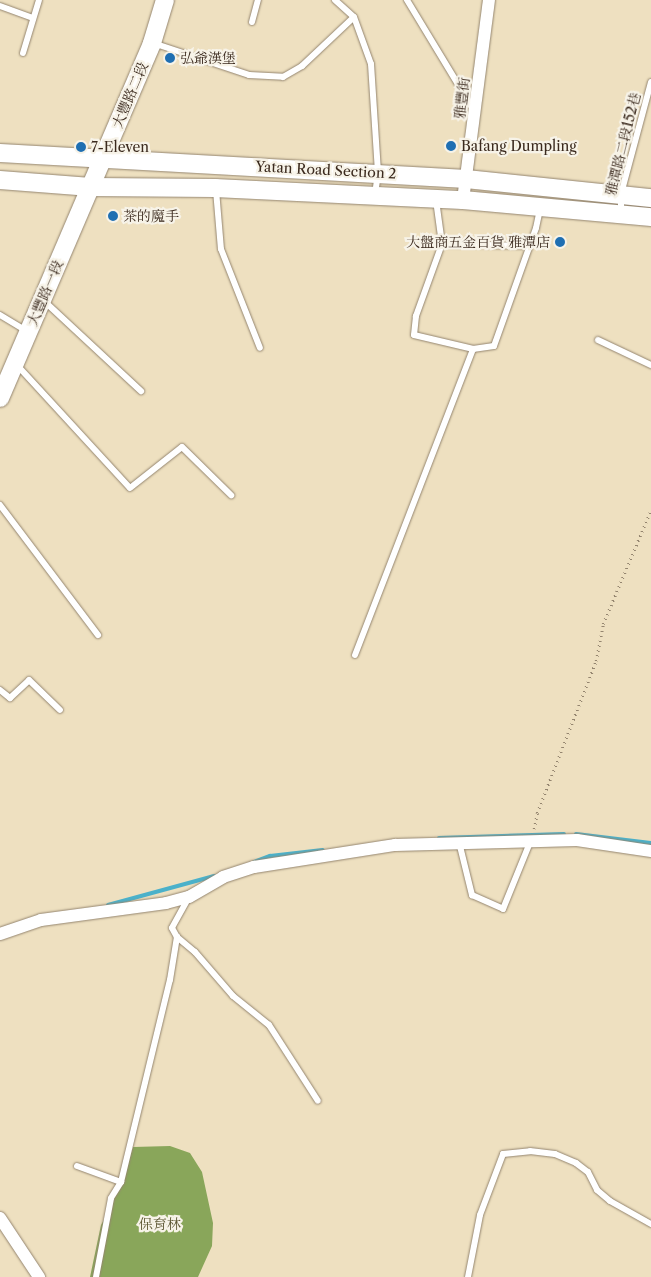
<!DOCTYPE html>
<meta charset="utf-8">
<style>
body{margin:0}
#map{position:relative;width:651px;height:1277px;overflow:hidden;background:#eee0c0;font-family:"Libre Caslon Text","Noto Serif TC",serif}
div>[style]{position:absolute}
.forest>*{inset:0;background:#89a65a}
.stream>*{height:4px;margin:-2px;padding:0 2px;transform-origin:2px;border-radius:2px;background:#4bb1ca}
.path>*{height:2.5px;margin-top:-1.25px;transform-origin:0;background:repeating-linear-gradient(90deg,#94856f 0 1px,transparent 0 5px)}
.roads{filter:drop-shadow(0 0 1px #94856f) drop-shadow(0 0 1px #94856f)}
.lane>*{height:6px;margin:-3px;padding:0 3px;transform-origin:3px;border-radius:3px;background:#fff}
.street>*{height:12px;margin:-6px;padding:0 6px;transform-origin:6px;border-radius:6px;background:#fff}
.secondary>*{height:18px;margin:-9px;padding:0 9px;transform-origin:9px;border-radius:9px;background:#fff}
.dots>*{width:14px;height:14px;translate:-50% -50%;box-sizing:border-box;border:2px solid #f7f3e8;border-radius:50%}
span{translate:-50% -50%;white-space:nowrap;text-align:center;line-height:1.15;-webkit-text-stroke:4.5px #f7f3e8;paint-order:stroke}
.poi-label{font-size:14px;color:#3b2a1e}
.left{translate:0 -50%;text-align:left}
.right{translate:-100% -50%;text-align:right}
.street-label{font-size:14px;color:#3b2a1e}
.park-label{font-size:14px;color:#5d5733}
</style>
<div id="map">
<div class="forest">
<i style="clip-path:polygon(170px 1146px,190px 1153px,202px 1172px,213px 1223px,212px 1246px,198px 1277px,90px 1277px,101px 1225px,111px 1207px,111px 1194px,121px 1185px,133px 1147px)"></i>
</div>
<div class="stream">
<i style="left:576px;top:834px;width:76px;rotate:6.8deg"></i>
<i style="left:439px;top:838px;width:125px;rotate:-1.8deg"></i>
<i style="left:254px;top:862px;width:17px;rotate:-21deg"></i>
<i style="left:270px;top:856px;width:53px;rotate:-6.5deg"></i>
<i style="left:108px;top:905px;width:110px;rotate:-15.3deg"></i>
</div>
<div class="path">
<i style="left:534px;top:829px;width:16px;rotate:-79deg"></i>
<i style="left:537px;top:813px;width:163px;rotate:-68.8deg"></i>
<i style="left:596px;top:661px;width:38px;rotate:-79deg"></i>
<i style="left:603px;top:624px;width:124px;rotate:-67.2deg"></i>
</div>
<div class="roads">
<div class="lane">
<i style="left:335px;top:0;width:25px;rotate:42deg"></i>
<i style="left:354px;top:17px;width:50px;rotate:70.1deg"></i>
<i style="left:371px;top:64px;width:109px;rotate:86.3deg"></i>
<i style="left:378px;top:173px;width:21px;rotate:98deg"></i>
<i style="left:407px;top:0;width:127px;rotate:58.8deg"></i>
<i style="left:0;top:6px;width:35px;rotate:20deg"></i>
<i style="left:252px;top:22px;width:23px;rotate:-75deg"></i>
<i style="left:153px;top:43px;width:101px;rotate:18.4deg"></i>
<i style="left:249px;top:75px;width:34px;rotate:3deg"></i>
<i style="left:283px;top:77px;width:22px;rotate:-30deg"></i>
<i style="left:302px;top:66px;width:71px;rotate:-43.3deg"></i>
<i style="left:23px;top:53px;width:55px;rotate:-73.2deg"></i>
<i style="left:216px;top:190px;width:59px;rotate:85.2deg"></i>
<i style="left:221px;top:249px;width:106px;rotate:68.5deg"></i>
<i style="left:436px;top:200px;width:44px;rotate:82.2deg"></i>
<i style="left:442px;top:244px;width:77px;rotate:109.9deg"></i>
<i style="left:416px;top:316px;width:19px;rotate:96deg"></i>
<i style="left:414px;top:335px;width:61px;rotate:13.3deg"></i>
<i style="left:621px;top:213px;width:19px;rotate:-90deg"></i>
<i style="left:621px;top:194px;width:116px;rotate:-75deg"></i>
<i style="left:442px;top:244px;width:88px;rotate:1.3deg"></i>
<i style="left:43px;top:300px;width:134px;rotate:42.9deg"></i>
<i style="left:0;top:315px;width:31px;rotate:31deg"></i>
<i style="left:598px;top:340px;width:59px;rotate:25.3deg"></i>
<i style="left:16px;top:364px;width:168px;rotate:47.4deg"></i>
<i style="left:130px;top:488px;width:66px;rotate:-38.3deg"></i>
<i style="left:182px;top:447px;width:69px;rotate:44.4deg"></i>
<i style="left:0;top:505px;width:163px;rotate:53deg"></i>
<i style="left:355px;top:655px;width:328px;rotate:-68.9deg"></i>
<i style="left:473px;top:349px;width:21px;rotate:-8deg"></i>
<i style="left:494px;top:346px;width:125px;rotate:-70.4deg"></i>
<i style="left:536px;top:228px;width:19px;rotate:-78deg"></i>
<i style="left:0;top:690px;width:13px;rotate:39deg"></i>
<i style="left:10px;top:698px;width:26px;rotate:-43deg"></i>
<i style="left:29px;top:680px;width:43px;rotate:44.1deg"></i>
<i style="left:459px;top:842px;width:55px;rotate:76.2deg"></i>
<i style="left:472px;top:895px;width:34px;rotate:24deg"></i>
<i style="left:503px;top:909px;width:74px;rotate:-67.9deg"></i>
<i style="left:189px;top:897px;width:35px;rotate:119deg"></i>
<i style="left:172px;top:928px;width:10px;rotate:61deg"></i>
<i style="left:177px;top:937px;width:23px;rotate:40deg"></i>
<i style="left:195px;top:952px;width:58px;rotate:49.2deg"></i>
<i style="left:233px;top:996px;width:46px;rotate:38.9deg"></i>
<i style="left:269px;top:1025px;width:90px;rotate:57.2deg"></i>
<i style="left:77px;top:1166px;width:47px;rotate:20deg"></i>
<i style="left:96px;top:1277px;width:80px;rotate:-79.2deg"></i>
<i style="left:111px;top:1198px;width:19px;rotate:-58deg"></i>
<i style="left:121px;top:1182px;width:208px;rotate:-76.4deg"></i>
<i style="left:170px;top:980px;width:44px;rotate:-80.8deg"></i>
<i style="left:468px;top:1277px;width:63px;rotate:-79deg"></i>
<i style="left:480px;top:1215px;width:65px;rotate:-69.3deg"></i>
<i style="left:503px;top:1154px;width:27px;rotate:-6deg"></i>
<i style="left:530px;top:1151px;width:25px;rotate:7deg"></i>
<i style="left:555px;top:1154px;width:23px;rotate:23deg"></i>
<i style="left:576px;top:1163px;width:15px;rotate:37deg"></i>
<i style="left:588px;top:1172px;width:20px;rotate:63deg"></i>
<i style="left:597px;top:1190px;width:17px;rotate:40deg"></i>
<i style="left:610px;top:1201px;width:47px;rotate:29.3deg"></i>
</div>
<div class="street">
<i style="left:463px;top:200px;width:202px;rotate:-82.6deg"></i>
<i style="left:0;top:934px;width:43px;rotate:-18.9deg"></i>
<i style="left:41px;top:920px;width:126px;rotate:-7.7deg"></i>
<i style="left:166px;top:903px;width:24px;rotate:-15deg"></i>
<i style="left:189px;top:897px;width:39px;rotate:-30deg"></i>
<i style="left:223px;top:877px;width:33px;rotate:-18deg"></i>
<i style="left:254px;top:867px;width:143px;rotate:-8.9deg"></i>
<i style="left:395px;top:845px;width:182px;rotate:-1.6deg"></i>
<i style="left:577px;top:840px;width:75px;rotate:8.5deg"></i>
<i style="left:0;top:1218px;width:71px;rotate:56.5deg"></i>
</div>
<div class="secondary">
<i style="left:0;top:153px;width:467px;rotate:3.2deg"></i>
<i style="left:466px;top:179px;width:186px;rotate:5.9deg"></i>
<i style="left:0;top:180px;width:91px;rotate:4.4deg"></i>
<i style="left:91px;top:187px;width:124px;rotate:0.5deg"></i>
<i style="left:215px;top:188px;width:248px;rotate:2.8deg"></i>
<i style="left:463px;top:200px;width:189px;rotate:5.2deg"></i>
<i style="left:0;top:398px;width:386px;rotate:-66.8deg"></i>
<i style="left:152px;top:43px;width:45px;rotate:-73.2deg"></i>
</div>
</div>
<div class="dots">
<i style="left:170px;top:58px;background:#1f6fb2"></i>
<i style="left:451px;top:146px;background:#1f6fb2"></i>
<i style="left:81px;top:147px;background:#1f6fb2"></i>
<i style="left:113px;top:216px;background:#1f6fb2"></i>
<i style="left:560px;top:242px;background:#1f6fb2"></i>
</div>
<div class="poi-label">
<span class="left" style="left:180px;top:58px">弘爺漢堡</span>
<span class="left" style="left:461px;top:146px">Bafang Dumpling</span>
<span class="left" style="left:91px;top:147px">7-Eleven</span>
<span class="left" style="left:123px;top:216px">茶的魔手</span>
<span class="right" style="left:550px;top:242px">大盤商五金百貨 雅潭店</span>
</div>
<div class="street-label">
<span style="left:130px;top:95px;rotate:-67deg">大豐路二段</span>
<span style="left:462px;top:98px;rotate:-83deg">雅豐街</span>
<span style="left:623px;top:144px;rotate:-76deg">雅潭路二段152巷</span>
<span style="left:326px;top:170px;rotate:3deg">Yatan Road Section 2</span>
<span style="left:45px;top:293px;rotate:-67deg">大豐路一段</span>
</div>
<div class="park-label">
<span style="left:160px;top:1224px">保育林</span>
</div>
</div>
